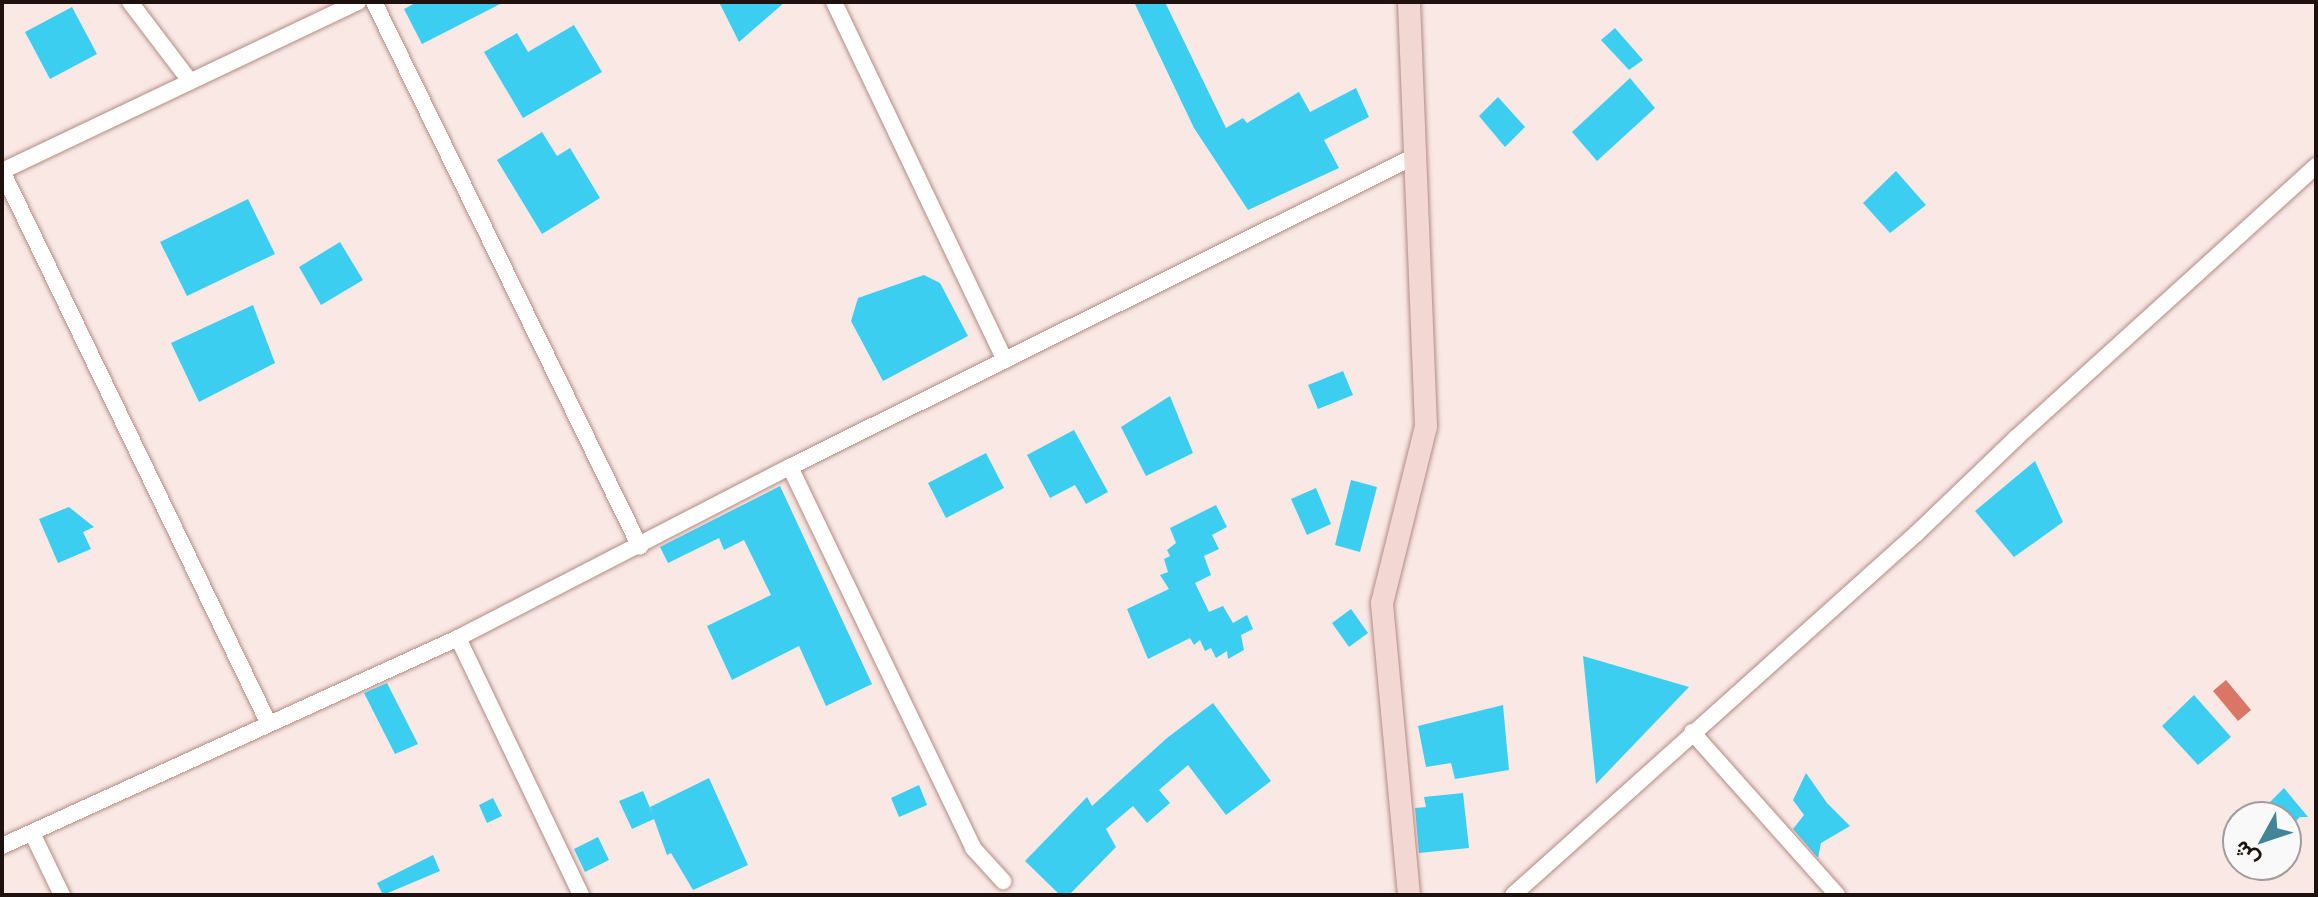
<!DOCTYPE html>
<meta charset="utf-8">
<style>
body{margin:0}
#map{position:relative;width:2318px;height:897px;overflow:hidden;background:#f9e8e4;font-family:"Exo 2",Vazirmatn,sans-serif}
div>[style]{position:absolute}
.water>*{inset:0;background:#d97665}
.building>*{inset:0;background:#3ccef0}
.roads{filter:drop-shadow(0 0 2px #b28b84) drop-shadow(0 0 2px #b28b84)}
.street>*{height:16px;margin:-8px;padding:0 8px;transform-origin:8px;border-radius:8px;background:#fff}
.secondary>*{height:22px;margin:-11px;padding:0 11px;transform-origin:11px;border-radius:11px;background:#f3d7d2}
span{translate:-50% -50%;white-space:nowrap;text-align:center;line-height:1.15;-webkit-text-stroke:7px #f9f9f9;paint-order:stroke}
.frame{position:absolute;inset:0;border:4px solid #1f110e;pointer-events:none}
.north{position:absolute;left:2222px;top:801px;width:80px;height:80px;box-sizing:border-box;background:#f9f9f9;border:2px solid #a29c9b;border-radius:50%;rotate:230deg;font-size:22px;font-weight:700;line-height:32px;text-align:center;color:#1f110e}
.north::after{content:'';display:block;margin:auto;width:28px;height:36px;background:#438597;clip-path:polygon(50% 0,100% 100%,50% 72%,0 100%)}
</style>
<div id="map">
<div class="water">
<i style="clip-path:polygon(2226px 680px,2251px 710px,2238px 721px,2213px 691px)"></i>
</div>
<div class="building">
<i style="clip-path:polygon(417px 2px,504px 2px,422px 44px,404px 9px)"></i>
<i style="clip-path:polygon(719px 2px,785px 2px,739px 42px)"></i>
<i style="clip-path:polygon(1134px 2px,1165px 2px,1226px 128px,1243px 118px,1247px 123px,1299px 92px,1310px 112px,1356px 88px,1369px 117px,1324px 140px,1339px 168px,1248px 210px,1194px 128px)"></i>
<i style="clip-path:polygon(72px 7px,97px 54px,50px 79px,25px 32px)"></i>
<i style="clip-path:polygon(574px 25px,602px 72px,523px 118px,484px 52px,517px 33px,528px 52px)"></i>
<i style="clip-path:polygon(1615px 28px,1643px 60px,1629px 70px,1601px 40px)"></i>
<i style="clip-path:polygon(1630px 78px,1655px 108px,1597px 161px,1572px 132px)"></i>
<i style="clip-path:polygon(1498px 97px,1525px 127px,1505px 147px,1479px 116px)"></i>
<i style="clip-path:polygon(542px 132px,557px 156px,570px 148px,600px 198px,542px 234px,497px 160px)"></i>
<i style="clip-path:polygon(1896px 171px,1926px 205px,1890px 233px,1863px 203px)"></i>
<i style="clip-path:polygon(248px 199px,275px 254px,187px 296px,160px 242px)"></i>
<i style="clip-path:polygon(340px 242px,363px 280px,321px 305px,299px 267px)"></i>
<i style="clip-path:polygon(924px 275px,940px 283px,968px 336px,883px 381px,851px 321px,858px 298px)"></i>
<i style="clip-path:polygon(253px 305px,275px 363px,199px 402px,171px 343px)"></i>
<i style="clip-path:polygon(1343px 371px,1353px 395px,1318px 409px,1308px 385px)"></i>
<i style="clip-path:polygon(1170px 396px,1193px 453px,1146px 476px,1121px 427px)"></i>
<i style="clip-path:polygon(1074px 430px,1108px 492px,1086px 504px,1075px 485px,1050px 498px,1027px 455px)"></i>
<i style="clip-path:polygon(986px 453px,1004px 488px,946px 518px,928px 483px)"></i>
<i style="clip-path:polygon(2035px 461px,2063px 522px,2014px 557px,1975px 511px)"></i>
<i style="clip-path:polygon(1351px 480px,1377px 487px,1360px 552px,1335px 545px)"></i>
<i style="clip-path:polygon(780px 486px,872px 684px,826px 706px,799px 646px,732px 680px,707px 626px,771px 595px,744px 540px,724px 550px,719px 538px,668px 563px,660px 547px)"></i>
<i style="clip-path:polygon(1316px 488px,1331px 524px,1307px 535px,1291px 499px)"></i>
<i style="clip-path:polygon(1216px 505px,1227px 527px,1212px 535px,1219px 549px,1204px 556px,1211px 575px,1195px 583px,1209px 612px,1223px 606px,1233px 623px,1247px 615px,1253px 629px,1241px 635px,1244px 650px,1228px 659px,1227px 651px,1216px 658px,1211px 648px,1205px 651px,1200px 640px,1194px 645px,1190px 638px,1148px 659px,1127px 609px,1169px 589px,1160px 575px,1168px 572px,1164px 559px,1170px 556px,1167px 550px,1176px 543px,1170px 528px)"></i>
<i style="clip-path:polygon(69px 507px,94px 527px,83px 532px,91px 549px,58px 563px,39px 519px)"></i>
<i style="clip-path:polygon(1351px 609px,1368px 633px,1349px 647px,1332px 623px)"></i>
<i style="clip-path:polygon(1583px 656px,1689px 687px,1596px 784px)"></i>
<i style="clip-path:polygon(387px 683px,418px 744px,395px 754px,364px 693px)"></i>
<i style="clip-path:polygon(2194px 695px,2231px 737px,2198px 765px,2162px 726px)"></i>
<i style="clip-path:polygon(1213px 703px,1271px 781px,1226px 815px,1188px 765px,1159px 790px,1170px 803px,1147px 823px,1133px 806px,1106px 829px,1116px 847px,1069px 895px,1060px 895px,1025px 861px,1087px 797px,1092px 806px,1167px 738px)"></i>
<i style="clip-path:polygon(1503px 705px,1509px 770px,1455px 779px,1451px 763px,1426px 767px,1418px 726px)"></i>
<i style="clip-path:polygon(1806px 773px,1827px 803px,1850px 826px,1821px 843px,1818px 858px,1793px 829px,1804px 815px,1793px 800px)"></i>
<i style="clip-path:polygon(709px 778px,748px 865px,693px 890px,671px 853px,667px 855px,654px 819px,632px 829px,619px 801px,643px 791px,653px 815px,650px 807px)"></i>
<i style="clip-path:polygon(919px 785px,927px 805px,899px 817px,891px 798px)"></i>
<i style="clip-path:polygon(2284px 788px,2308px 817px,2300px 817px,2286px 831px,2286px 817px,2255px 817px)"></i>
<i style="clip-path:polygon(1463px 793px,1469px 848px,1419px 853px,1415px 808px,1426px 807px,1424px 797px)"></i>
<i style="clip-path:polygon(493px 798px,502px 816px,487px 823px,479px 805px)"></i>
<i style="clip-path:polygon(598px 837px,609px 860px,585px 872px,574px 849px)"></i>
<i style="clip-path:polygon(433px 855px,440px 871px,383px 895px,377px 883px)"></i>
</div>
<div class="roads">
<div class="street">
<i style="left:130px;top:2px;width:99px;rotate:52.8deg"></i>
<i style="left:374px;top:2px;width:606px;rotate:63.98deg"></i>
<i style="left:834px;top:2px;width:397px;rotate:64.5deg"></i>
<i style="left:2px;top:171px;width:612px;rotate:64.23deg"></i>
<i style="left:2px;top:171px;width:394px;rotate:-25.4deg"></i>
<i style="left:790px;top:467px;width:423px;rotate:64.3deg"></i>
<i style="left:973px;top:848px;width:45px;rotate:47.7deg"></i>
<i style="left:458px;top:638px;width:285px;rotate:64.4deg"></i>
<i style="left:1692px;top:732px;width:218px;rotate:48.3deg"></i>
<i style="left:32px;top:833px;width:69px;rotate:64.2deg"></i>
<i style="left:2px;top:846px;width:501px;rotate:-24.52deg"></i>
<i style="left:458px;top:638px;width:373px;rotate:-27.3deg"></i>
<i style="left:790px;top:467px;width:698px;rotate:-26.45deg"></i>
<i style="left:1513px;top:895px;width:542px;rotate:-41.86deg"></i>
<i style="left:1917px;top:533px;width:137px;rotate:-43.8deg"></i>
<i style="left:2016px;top:438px;width:405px;rotate:-42.2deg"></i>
</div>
<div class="secondary">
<i style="left:1409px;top:895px;width:293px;rotate:-95.3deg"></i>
<i style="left:1382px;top:603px;width:182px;rotate:-76deg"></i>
<i style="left:1426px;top:426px;width:424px;rotate:-92.3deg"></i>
</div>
</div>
<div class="frame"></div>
<div class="north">ش</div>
</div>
